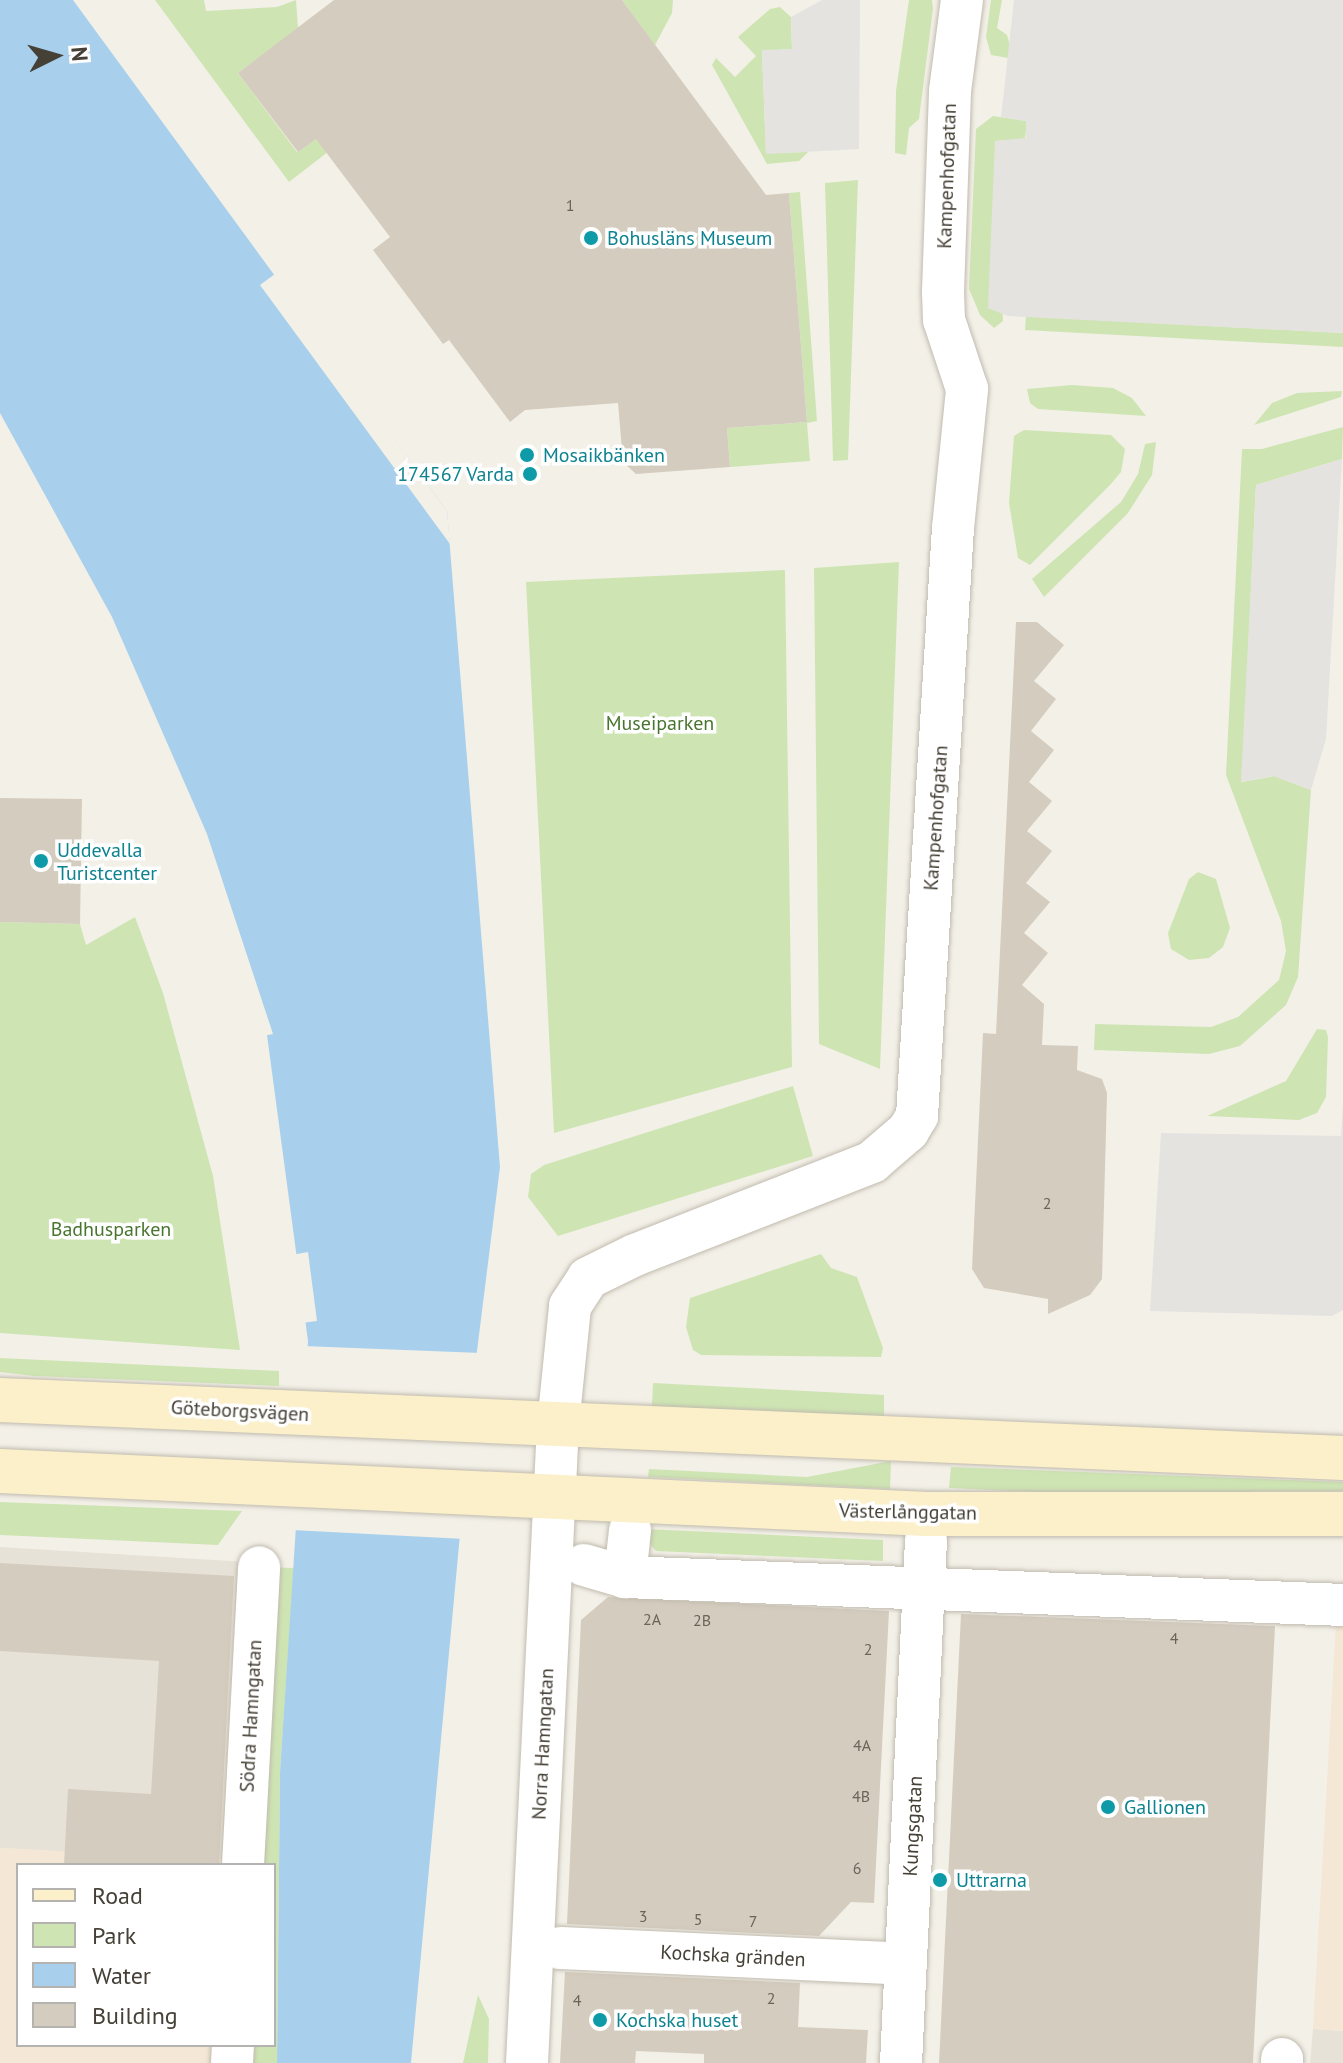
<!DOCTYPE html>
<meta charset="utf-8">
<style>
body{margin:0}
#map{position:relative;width:1343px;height:2063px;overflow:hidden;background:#f3f0e8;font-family:"PT Sans",sans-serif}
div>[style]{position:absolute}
.residential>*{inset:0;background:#e7e2d7}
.commercial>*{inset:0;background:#f4e7d5}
.green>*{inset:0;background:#cee5b3}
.parking>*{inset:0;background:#e5e3e0}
.water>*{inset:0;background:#a8d0ec}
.pier>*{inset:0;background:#f3f0e8}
.building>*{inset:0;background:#d4ccbe}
.roads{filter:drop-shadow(0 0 2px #c1bbae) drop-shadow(0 0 2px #c1bbae)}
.street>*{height:42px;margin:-21px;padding:0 21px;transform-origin:21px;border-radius:21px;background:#fff}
.secondary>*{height:44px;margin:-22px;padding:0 22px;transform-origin:22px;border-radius:22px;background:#fbf0ca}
.dots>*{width:22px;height:22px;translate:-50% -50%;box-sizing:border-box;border:4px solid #fff;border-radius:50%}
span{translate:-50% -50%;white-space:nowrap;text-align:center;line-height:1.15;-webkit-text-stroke:7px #fff;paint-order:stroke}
.number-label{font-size:16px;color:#6a6459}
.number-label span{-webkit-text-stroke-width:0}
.street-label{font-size:20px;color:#464137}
.culture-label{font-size:20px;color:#0d838f}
.left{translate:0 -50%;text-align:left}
.right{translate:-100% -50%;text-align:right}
.park-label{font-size:20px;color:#48752e}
.legend{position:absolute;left:16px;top:1863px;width:260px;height:184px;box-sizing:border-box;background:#fff;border:2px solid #b5b3af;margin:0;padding:10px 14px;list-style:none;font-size:24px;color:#464137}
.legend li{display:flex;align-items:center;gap:16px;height:40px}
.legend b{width:40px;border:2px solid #b5b3af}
.north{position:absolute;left:16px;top:16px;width:80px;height:80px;-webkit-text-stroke:6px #fff;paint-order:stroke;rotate:85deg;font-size:22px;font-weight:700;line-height:32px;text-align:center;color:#464137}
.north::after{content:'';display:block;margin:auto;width:28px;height:36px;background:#464137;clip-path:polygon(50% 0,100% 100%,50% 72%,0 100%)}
</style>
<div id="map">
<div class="residential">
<i style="clip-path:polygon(0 1547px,247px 1562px,225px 1860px,0 1848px)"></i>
<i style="clip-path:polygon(1313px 2029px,1343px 2031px,1343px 2063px,1310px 2063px)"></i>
</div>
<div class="commercial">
<i style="clip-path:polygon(1336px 1622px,1343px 1623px,1343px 2031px,1313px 2029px)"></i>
<i style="clip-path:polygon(0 1848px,225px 1860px,228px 1865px,18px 1865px,18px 2045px,218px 2045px,217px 2063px,0 2063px)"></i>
</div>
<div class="green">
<i style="clip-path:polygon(155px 0,204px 0,206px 11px,277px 7px,296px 0,298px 28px,238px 73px,297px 152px,323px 134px,333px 148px,289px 182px)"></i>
<i style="clip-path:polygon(622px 0,673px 0,672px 13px,655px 45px)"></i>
<i style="clip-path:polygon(909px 0,932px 0,933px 9px,919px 119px,909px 128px,906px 155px,895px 153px,896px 91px)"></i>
<i style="clip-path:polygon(991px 0,1002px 0,997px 28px,1007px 35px,1014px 59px,991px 55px,986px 37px)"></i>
<i style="clip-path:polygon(780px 7px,791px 17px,792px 49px,762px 51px,766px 153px,808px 152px,799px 161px,767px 164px,712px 65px,716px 58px,735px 77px,756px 56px,738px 37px,770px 9px)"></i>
<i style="clip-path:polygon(993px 116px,1027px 121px,1025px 139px,995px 141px,1003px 321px,994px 328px,980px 315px,969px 289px,976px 129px)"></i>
<i style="clip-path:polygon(858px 180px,848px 460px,833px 461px,825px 183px)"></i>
<i style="clip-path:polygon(800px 192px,817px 421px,807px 423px,810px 461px,730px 467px,727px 428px,807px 422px,789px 193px)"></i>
<i style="clip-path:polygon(1026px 316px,1343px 333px,1343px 347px,1025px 330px)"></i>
<i style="clip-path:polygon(1072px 385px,1113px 388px,1132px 398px,1146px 416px,1038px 409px,1030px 403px,1027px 389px)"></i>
<i style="clip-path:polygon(1342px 391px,1341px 397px,1254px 425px,1272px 403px,1297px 393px)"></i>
<i style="clip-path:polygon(1343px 427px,1342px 459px,1256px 485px,1242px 782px,1274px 776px,1311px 790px,1298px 977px,1286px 1005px,1240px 1046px,1209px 1054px,1094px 1050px,1095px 1024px,1211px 1027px,1238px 1017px,1279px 980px,1286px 951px,1281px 921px,1226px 775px,1242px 449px,1262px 449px)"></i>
<i style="clip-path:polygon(1024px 430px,1111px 435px,1125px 449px,1121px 472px,1110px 485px,1030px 565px,1018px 558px,1009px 503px,1014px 436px)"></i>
<i style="clip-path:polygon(1156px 442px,1152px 475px,1128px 513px,1044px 597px,1032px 579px,1121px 502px,1138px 474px,1145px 444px)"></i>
<i style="clip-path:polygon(899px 562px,880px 1069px,819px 1044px,814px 568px)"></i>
<i style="clip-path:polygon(785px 570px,792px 1067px,554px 1133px,526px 582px)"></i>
<i style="clip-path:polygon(1198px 872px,1216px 879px,1230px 928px,1223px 947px,1209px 958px,1189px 960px,1171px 949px,1168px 933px,1189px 879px)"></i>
<i style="clip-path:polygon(135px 917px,163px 993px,213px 1176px,240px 1350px,0 1333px,0 922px,80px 924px,86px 945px)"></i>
<i style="clip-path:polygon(1317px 1029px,1326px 1030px,1328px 1037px,1326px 1097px,1317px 1113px,1299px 1120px,1207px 1116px,1286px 1081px)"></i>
<i style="clip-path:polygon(793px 1086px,813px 1156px,558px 1236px,528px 1197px,531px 1174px,544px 1165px)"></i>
<i style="clip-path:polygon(821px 1254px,831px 1268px,857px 1277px,883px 1348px,881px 1357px,701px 1355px,693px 1350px,686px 1327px,690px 1298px)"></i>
<i style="clip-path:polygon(0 1358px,279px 1371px,279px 1386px,34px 1376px,0 1372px)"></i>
<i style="clip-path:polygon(653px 1383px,884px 1395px,884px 1418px,652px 1406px)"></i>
<i style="clip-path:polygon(891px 1461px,890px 1489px,648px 1477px,649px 1469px,807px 1477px)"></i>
<i style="clip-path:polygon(951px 1467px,1343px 1482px,1343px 1491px,1257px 1491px,1186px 1499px,949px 1488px)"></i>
<i style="clip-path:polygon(0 1502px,242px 1511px,218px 1545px,0 1535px)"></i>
<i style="clip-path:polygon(645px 1529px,883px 1540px,883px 1561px,656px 1551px,645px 1539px)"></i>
<i style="clip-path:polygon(259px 1567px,294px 1568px,280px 1772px,277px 2063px,232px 2063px,233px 2045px,274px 2045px,274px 1865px,243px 1865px)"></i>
<i style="clip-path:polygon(478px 1995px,489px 2019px,488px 2063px,463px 2063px)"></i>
</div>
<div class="parking">
<i style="clip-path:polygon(822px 0,860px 0,859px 149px,766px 154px,762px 50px,792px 49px,791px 17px)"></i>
<i style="clip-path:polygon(1014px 0,1343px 0,1343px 333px,1008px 316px,988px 308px,995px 141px,1026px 138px,1026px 121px,1001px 117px)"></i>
<i style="clip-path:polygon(1342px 459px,1326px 739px,1311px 790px,1274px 776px,1241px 782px,1256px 485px)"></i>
<i style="clip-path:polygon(1343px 1103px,1343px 1310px,1332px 1316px,1150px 1311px,1161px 1133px,1341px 1136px)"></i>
</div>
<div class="water">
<i style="clip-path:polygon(0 0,73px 0,447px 511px,500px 1167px,477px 1351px,411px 2063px,277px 2063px,280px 1772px,308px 1341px,267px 1035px,201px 838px,106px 622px,0 427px)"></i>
</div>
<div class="pier">
<i style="clip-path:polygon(275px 274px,447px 511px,450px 544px,260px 285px)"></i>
<i style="clip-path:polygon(0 413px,112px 617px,207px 834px,273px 1034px,263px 1036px,198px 839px,103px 624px,0 435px)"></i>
<i style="clip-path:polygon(308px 1252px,317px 1321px,301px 1323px,292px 1255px)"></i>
<i style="clip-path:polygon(303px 1346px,481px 1353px,465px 1539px,292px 1530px)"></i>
</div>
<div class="building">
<i style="clip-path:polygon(334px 0,622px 0,766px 195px,789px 193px,807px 422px,727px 428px,730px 467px,636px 474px,623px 462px,618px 403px,525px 410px,510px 422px,449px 340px,443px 344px,373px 250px,390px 237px,316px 139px,298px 152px,238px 73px)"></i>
<i style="clip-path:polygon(1016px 622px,1037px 622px,1064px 645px,1034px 681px,1056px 699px,1031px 731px,1054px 750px,1029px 782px,1052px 801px,1027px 831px,1052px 851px,1026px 883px,1050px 902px,1024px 933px,1048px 953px,1022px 985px,1044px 1004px,1042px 1045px,1078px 1046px,1077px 1070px,1102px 1079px,1107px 1093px,1102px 1279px,1090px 1295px,1048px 1314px,1048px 1299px,984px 1288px,972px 1269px,983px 1033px,996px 1034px)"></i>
<i style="clip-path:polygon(0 798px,82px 799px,80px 924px,0 922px)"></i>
<i style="clip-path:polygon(0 1563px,234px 1576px,219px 1865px,64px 1865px,68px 1789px,151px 1794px,159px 1661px,0 1651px)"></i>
<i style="clip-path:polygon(608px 1597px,889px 1611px,874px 1903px,851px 1902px,819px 1936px,567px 1924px,581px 1620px)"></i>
<i style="clip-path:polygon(961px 1614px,1275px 1626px,1253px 2063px,939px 2063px)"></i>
<i style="clip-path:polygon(565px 1972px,800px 1983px,798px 2027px,868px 2030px,866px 2063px,704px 2063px,704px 2054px,636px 2051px,635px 2063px,560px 2063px)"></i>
</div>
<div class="roads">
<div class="street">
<i style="left:584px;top:1565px;width:43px;rotate:16.3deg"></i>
<i style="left:625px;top:1577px;width:719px;rotate:2.23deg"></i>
<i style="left:625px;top:1577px;width:47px;rotate:-83.9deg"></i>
<i style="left:243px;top:1865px;width:298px;rotate:-86.9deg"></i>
<i style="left:560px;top:1948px;width:346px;rotate:2.6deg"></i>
<i style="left:232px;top:2063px;width:18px;rotate:-87deg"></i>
<i style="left:527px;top:2063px;width:639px;rotate:-87.22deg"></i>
<i style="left:558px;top:1425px;width:120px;rotate:-84.2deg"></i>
<i style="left:570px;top:1306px;width:33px;rotate:-57deg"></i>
<i style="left:588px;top:1278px;width:52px;rotate:-26.1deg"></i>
<i style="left:635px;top:1255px;width:255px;rotate:-21.4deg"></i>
<i style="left:872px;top:1162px;width:48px;rotate:-40.7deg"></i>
<i style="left:908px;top:1131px;width:17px;rotate:-59deg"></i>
<i style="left:917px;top:1116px;width:589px;rotate:-86.5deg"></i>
<i style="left:953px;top:528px;width:140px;rotate:-84.2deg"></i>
<i style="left:967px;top:389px;width:73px;rotate:-108.4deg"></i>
<i style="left:944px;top:320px;width:28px;rotate:-92deg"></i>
<i style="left:943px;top:292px;width:201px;rotate:-88deg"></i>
<i style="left:950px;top:91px;width:92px;rotate:-82.5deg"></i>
<i style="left:901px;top:2063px;width:523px;rotate:-87.26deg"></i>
<i style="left:1282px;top:2063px;width:4px;rotate:-90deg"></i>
</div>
<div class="secondary">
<i style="left:0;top:1400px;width:1344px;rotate:2.47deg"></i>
<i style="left:0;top:1471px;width:928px;rotate:2.66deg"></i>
<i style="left:927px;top:1514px;width:416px"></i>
</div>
</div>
<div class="dots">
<i style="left:591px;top:238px;background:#0f9aa8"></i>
<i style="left:527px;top:455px;background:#0f9aa8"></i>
<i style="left:530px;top:474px;background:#0f9aa8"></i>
<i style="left:41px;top:861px;background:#0f9aa8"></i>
<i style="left:1108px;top:1807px;background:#0f9aa8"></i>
<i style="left:940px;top:1880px;background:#0f9aa8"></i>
<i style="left:600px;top:2020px;background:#0f9aa8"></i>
</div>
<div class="number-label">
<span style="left:570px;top:205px">1</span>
<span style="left:1047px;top:1203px">2</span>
<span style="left:652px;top:1619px">2A</span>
<span style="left:702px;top:1620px">2B</span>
<span style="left:1174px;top:1638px">4</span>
<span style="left:868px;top:1649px">2</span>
<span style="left:862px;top:1745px">4A</span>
<span style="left:861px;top:1796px">4B</span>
<span style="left:857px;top:1868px">6</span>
<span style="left:643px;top:1916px">3</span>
<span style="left:698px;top:1919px">5</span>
<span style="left:753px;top:1921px">7</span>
<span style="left:771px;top:1998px">2</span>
<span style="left:577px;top:2000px">4</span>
</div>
<div class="street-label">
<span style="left:947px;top:176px;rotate:-88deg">Kampenhofgatan</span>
<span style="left:936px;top:818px;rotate:-86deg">Kampenhofgatan</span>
<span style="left:240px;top:1411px;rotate:3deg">Göteborgsvägen</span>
<span style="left:908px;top:1512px;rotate:1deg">Västerlånggatan</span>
<span style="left:251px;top:1716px;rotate:-87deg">Södra Hamngatan</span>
<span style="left:543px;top:1744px;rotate:-87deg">Norra Hamngatan</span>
<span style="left:913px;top:1826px;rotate:-87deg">Kungsgatan</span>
<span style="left:733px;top:1956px;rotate:3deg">Kochska gränden</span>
</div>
<div class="culture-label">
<span class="left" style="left:607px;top:238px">Bohusläns Museum</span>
<span class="left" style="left:543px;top:455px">Mosaikbänken</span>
<span class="right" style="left:514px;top:474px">174567 Varda</span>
<span class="left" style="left:57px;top:862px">Uddevalla<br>Turistcenter</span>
<span class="left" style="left:1124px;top:1807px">Gallionen</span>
<span class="left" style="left:956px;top:1880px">Uttrarna</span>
<span class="left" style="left:616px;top:2020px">Kochska huset</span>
</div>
<div class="park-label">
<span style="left:660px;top:723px">Museiparken</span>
<span style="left:111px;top:1229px">Badhusparken</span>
</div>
<ul class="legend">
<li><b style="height:10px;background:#fbf0ca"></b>Road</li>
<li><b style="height:22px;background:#cee5b3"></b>Park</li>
<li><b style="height:22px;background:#a8d0ec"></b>Water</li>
<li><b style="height:22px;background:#d4ccbe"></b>Building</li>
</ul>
<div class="north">N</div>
</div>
